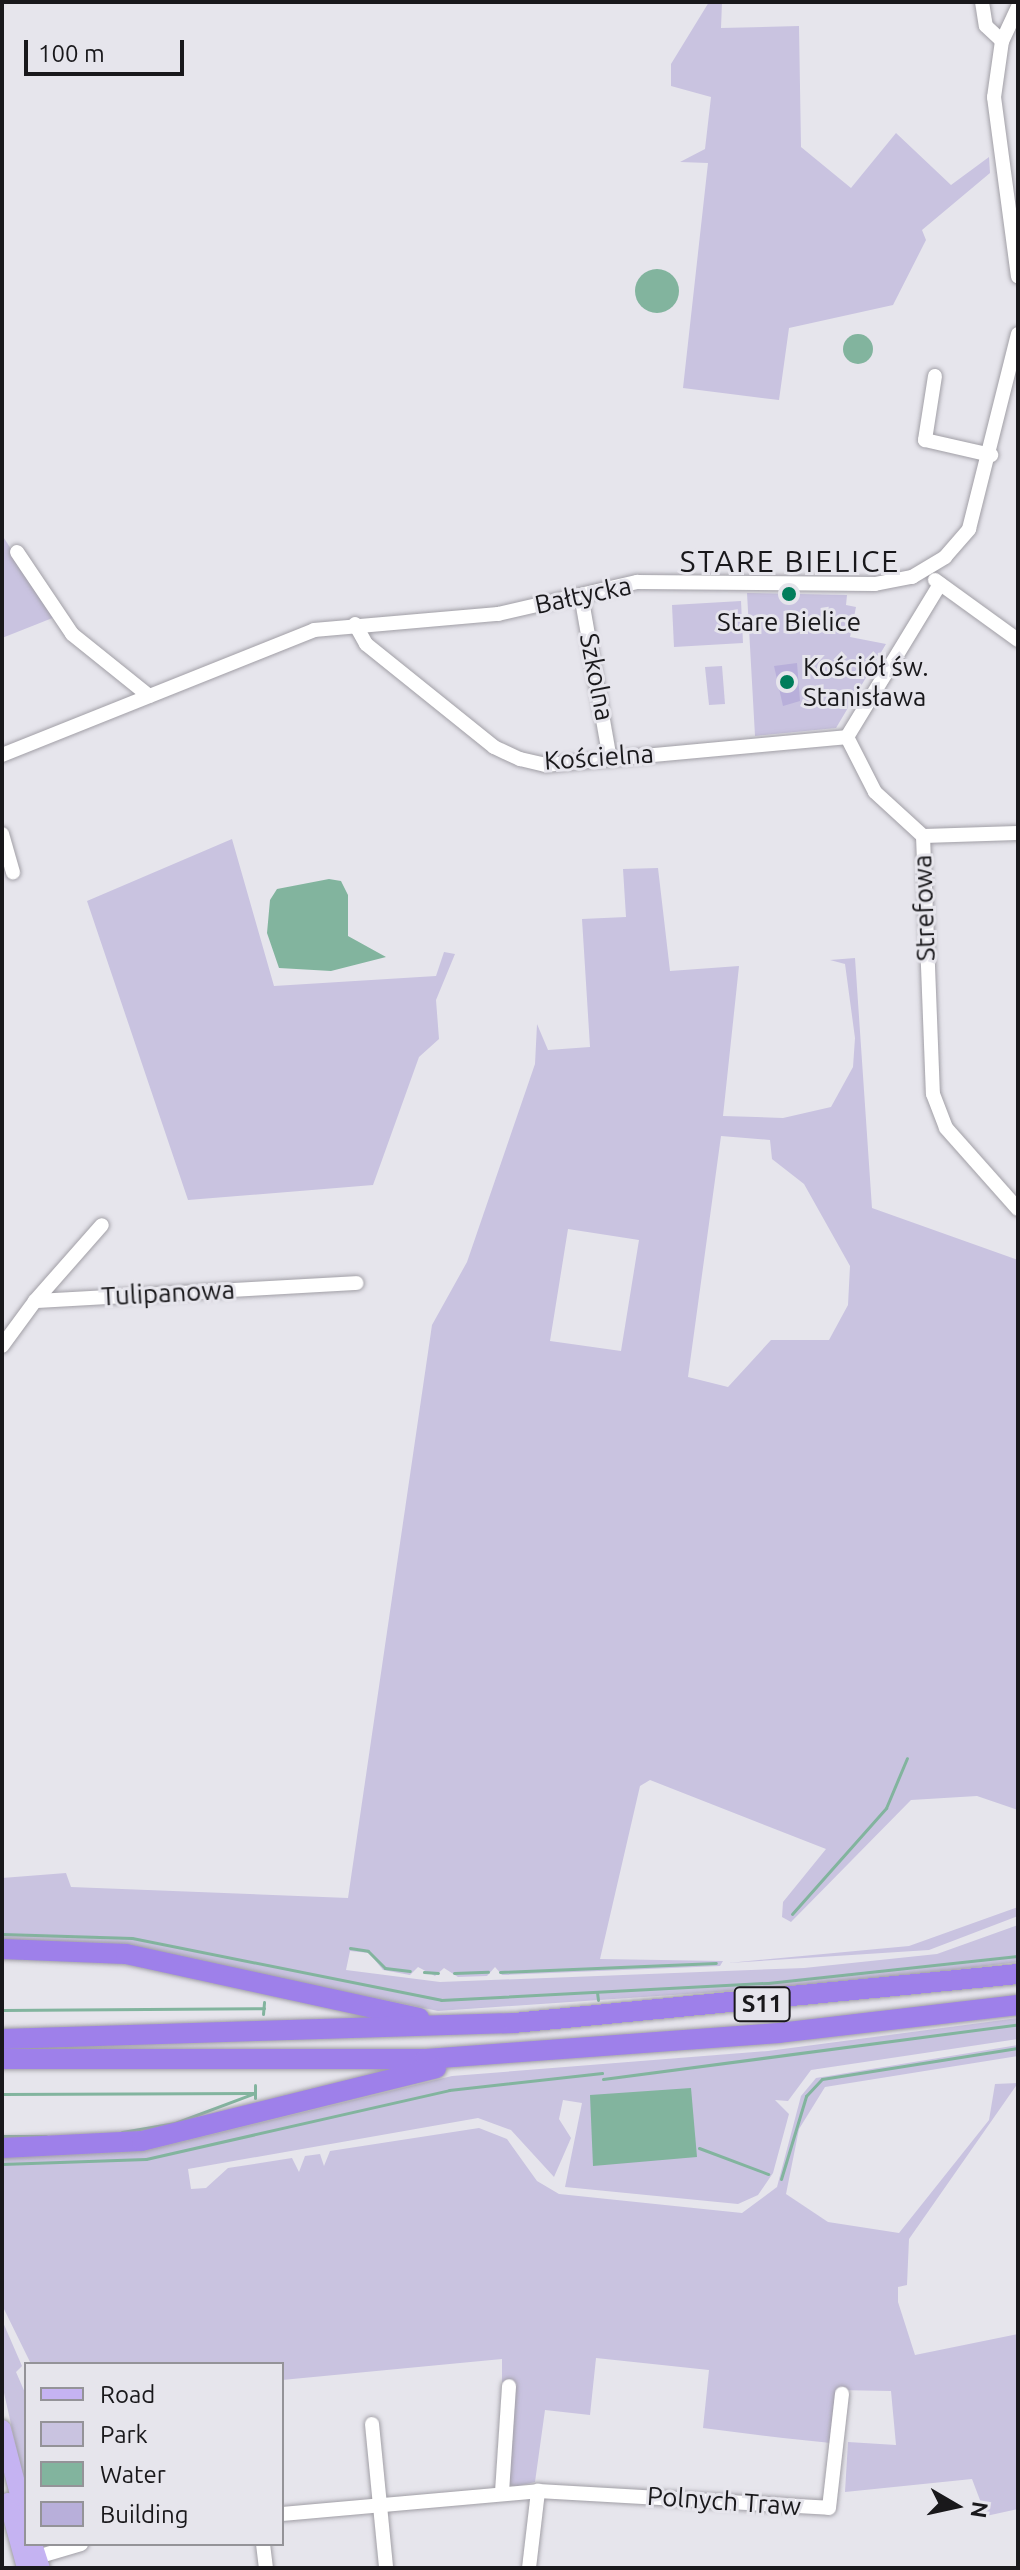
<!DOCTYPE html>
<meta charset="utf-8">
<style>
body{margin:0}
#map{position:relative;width:1020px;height:2570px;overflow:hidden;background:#e6e5ec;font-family:Ubuntu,sans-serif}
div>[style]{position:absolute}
.green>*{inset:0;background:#c9c3e0}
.water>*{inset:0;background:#82b49e}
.round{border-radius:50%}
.stream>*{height:3px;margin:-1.5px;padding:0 1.5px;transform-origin:1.5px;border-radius:1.5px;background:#82b49e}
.building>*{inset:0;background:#b8afda}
.roads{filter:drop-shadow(0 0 2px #a19fa6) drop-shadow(0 0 2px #a19fa6)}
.minor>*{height:14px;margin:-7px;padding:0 7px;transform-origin:7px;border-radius:7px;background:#fff}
.major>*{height:18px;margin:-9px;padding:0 9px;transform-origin:9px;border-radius:9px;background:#c5b3f2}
.highway>*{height:20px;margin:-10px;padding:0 10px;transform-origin:10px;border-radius:10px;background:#9e80ea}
.dots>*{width:22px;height:22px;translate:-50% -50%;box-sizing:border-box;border:4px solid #e6e5ec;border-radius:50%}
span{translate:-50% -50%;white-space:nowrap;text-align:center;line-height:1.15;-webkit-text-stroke:6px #e6e5ec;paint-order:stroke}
.shield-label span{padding:2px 6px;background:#e6e5ec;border:2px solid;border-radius:6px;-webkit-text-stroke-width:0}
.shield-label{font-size:24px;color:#19181b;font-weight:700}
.street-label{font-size:26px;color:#19181b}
.poi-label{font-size:26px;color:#19181b}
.left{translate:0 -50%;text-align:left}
.quarter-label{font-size:30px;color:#19181b;letter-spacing:2px}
.frame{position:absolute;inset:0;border:4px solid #19181b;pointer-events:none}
.legend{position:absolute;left:24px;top:2362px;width:260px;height:184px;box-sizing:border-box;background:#e6e5ec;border:2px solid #949398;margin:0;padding:10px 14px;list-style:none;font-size:24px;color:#19181b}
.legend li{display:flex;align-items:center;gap:16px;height:40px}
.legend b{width:40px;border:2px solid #949398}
.north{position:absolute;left:916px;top:2466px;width:80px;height:80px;-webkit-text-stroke:6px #e6e5ec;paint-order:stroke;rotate:99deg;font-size:22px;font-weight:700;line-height:32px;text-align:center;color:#19181b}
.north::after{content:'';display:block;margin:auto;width:28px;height:36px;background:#19181b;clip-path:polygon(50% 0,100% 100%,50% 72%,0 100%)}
.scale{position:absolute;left:24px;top:40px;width:160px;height:36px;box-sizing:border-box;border:4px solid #19181b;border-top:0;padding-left:10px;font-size:24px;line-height:28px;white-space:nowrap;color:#19181b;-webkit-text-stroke:6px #e6e5ec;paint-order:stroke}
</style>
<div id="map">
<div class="green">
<i style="clip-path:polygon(709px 2px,722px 2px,721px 28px,799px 26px,801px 147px,851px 188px,896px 133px,951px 185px,989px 157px,990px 173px,922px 230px,926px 240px,893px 305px,789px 328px,779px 400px,683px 388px,708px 163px,680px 162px,705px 149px,711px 97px,671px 86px,671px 64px)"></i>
<i style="clip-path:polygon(2px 535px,55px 617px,2px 638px)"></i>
<i style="clip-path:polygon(747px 593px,847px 595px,846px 605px,856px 607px,850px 637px,886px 644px,836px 728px,755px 736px)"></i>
<i style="clip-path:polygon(741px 601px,743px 643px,674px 647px,672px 605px)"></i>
<i style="clip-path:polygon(722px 666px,725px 704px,709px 705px,705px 667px)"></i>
<i style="clip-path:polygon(232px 839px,274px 986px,436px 976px,444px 952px,455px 954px,436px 1000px,439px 1039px,419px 1057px,373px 1185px,188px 1200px,87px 901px)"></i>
<i style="clip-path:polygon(evenodd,658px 868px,670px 971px,739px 966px,723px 1116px,783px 1118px,831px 1107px,853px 1067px,855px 1038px,845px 964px,830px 960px,855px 958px,872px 1208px,1018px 1260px,1018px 1810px,977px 1796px,911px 1800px,791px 1922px,782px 1917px,783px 1902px,826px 1849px,650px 1780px,640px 1786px,600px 1959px,723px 1961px,720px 1966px,502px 1975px,495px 1967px,487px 1976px,458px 1977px,444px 1968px,435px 1976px,418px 1967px,410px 1975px,383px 1970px,369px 1953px,350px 1951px,346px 1970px,440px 1982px,804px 1968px,937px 1954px,1018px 1925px,1018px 1962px,848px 1983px,438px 2011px,106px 1943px,2px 1940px,2px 1878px,66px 1873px,71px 1887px,348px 1898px,432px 1325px,467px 1262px,535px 1064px,537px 1024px,548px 1050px,590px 1047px,582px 919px,626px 917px,623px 869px,658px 868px,721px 1136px,770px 1140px,772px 1159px,804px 1184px,850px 1266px,848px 1305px,829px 1340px,771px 1340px,728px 1387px,688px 1377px,721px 1136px,658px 868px,568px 1229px,639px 1240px,621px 1351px,550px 1341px,568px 1229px)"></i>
<i style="clip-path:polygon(1018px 1907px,1018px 1916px,929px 1950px,728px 1963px,909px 1946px)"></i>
<i style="clip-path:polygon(1018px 2018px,1018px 2039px,811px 2070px,788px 2101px,775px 2100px,789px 2114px,773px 2173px,758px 2195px,738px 2204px,565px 2187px,582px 2103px,563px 2100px,559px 2119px,571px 2138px,554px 2177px,511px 2130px,478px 2118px,188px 2169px,191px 2189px,206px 2188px,228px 2168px,292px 2158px,299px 2172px,305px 2156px,320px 2154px,324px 2166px,330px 2151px,479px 2128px,507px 2139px,537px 2181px,559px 2194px,742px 2213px,777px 2187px,801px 2096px,816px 2078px,1018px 2045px,1018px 2056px,825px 2087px,799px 2129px,786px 2194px,828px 2222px,899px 2233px,989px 2120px,995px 2084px,1018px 2083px,909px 2239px,907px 2285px,898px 2287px,898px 2302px,915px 2355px,1018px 2334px,1018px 2509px,986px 2516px,972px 2479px,845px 2492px,848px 2442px,896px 2445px,891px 2391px,836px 2390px,831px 2443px,783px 2438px,703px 2428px,709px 2370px,596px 2358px,590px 2415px,545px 2410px,535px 2482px,514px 2487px,506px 2482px,514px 2383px,502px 2382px,502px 2359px,282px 2380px,282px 2364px,31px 2364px,2px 2305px,2px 2158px,144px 2151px,452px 2076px,768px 2051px)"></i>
<i style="clip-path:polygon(2px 2320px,22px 2366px,16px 2372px,26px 2395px,26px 2491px,2px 2384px)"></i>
</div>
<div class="water">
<i class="round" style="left:635px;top:269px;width:44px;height:44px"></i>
<i class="round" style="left:843px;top:334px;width:30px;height:30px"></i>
<i style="clip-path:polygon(329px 879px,341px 881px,348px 895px,348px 936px,386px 957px,331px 971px,279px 968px,267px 933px,270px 900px,277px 889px)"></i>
<i style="clip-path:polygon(691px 2088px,697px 2157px,593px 2166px,590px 2095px)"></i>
</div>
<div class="stream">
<i style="left:792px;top:1914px;width:142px;rotate:-48.4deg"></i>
<i style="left:886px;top:1808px;width:54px;rotate:-67.2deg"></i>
<i style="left:2px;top:1934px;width:130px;rotate:1.8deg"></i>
<i style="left:132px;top:1938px;width:315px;rotate:11.3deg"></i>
<i style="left:441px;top:2000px;width:327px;rotate:-3deg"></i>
<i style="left:768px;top:1983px;width:251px;rotate:-6.2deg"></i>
<i style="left:350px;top:1948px;width:18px;rotate:9deg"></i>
<i style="left:368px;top:1951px;width:24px;rotate:45deg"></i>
<i style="left:385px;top:1968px;width:25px;rotate:7deg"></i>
<i style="left:424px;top:1972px;width:14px;rotate:4deg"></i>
<i style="left:500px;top:1972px;width:216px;rotate:-2.4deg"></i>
<i style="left:454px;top:1973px;width:34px;rotate:-2deg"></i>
<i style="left:597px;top:1992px;width:8px;rotate:83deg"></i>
<i style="left:2px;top:2010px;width:262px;rotate:-0.4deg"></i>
<i style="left:263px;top:2014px;width:12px;rotate:-85deg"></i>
<i style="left:603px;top:2079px;width:419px;rotate:-7.5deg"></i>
<i style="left:2px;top:2094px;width:253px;rotate:-0.2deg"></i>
<i style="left:255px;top:2098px;width:13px;rotate:-90deg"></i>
<i style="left:122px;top:2132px;width:54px;rotate:-9.6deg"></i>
<i style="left:175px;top:2123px;width:85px;rotate:-20.6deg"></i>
<i style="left:2px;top:2136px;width:44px"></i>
<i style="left:699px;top:2148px;width:74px;rotate:20.6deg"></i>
<i style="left:2px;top:2164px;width:144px;rotate:-2deg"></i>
<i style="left:146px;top:2159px;width:311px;rotate:-12.8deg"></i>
<i style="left:449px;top:2090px;width:154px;rotate:-6.3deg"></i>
<i style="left:781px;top:2179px;width:87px;rotate:-73.2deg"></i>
<i style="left:806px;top:2096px;width:23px;rotate:-47deg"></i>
<i style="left:822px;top:2079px;width:198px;rotate:-9deg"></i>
</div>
<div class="building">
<i style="clip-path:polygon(797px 663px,800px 701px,783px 706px,774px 666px)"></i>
</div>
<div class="roads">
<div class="minor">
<i style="left:982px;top:2px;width:24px;rotate:81deg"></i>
<i style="left:986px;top:26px;width:22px;rotate:43deg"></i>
<i style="left:1018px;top:7px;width:38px;rotate:115deg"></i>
<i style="left:1002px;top:41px;width:57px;rotate:98.1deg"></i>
<i style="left:994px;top:97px;width:181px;rotate:82.4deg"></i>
<i style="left:935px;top:376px;width:65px;rotate:98.9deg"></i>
<i style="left:925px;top:440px;width:68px;rotate:12.8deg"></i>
<i style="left:17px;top:552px;width:99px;rotate:56.1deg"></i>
<i style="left:72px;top:634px;width:99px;rotate:38.8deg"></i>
<i style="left:935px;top:580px;width:102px;rotate:35.9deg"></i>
<i style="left:581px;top:595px;width:167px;rotate:80deg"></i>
<i style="left:355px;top:624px;width:23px;rotate:61deg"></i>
<i style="left:366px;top:644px;width:164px;rotate:38.8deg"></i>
<i style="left:494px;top:747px;width:29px;rotate:25deg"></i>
<i style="left:520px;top:759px;width:27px;rotate:13deg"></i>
<i style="left:546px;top:765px;width:302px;rotate:-5.3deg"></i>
<i style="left:2px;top:755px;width:336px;rotate:-21.8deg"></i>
<i style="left:314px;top:630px;width:185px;rotate:-5deg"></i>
<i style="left:498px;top:614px;width:143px;rotate:-13deg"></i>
<i style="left:637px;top:582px;width:238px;rotate:0.5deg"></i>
<i style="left:875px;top:584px;width:38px;rotate:-11deg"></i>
<i style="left:912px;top:577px;width:39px;rotate:-31deg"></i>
<i style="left:945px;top:557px;width:37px;rotate:-49deg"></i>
<i style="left:969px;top:529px;width:201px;rotate:-75.9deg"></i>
<i style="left:2px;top:834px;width:40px;rotate:74deg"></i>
<i style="left:923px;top:836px;width:258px;rotate:87.8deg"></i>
<i style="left:933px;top:1094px;width:36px;rotate:69deg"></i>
<i style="left:946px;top:1128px;width:108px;rotate:48.4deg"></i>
<i style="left:923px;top:836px;width:65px;rotate:-137.5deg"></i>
<i style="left:875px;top:792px;width:62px;rotate:-117deg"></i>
<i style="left:847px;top:737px;width:179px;rotate:-58.7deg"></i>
<i style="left:923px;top:836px;width:95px;rotate:-1.8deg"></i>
<i style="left:35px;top:1301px;width:101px;rotate:-48.6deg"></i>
<i style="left:2px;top:1346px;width:56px;rotate:-53.7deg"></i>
<i style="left:35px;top:1301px;width:322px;rotate:-3.2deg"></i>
<i style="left:372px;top:2424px;width:145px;rotate:84.4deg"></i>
<i style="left:502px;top:2492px;width:106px;rotate:-86.2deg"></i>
<i style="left:282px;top:2514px;width:257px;rotate:-5.1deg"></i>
<i style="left:538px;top:2491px;width:291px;rotate:3.3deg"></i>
<i style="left:829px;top:2508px;width:115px;rotate:-83.5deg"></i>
<i style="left:263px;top:2544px;width:24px;rotate:83deg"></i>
<i style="left:37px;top:2557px;width:46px;rotate:-16.5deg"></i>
<i style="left:529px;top:2568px;width:78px;rotate:-83.3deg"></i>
</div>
<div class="major">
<i style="left:2px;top:2429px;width:95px;rotate:75.4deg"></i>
<i style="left:8px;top:2502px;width:68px;rotate:74.7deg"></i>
<i style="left:33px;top:2544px;width:25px;rotate:72deg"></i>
</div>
<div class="highway">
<i style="left:2px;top:1949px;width:124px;rotate:2.3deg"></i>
<i style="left:126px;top:1954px;width:300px;rotate:12.3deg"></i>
<i style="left:2px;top:2039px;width:512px;rotate:-1.79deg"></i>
<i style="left:514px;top:2023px;width:506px;rotate:-5.55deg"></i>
<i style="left:2px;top:2059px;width:424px"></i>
<i style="left:426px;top:2059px;width:354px;rotate:-4.2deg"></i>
<i style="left:779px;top:2033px;width:241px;rotate:-6.7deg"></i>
<i style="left:2px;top:2148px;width:140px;rotate:-2.9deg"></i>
<i style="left:142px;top:2141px;width:303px;rotate:-13.9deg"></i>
</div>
</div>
<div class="dots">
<i style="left:789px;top:594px;background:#007d5b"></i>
<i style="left:787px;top:682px;background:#007d5b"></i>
</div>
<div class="shield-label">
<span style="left:762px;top:2004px">S11</span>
</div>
<div class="street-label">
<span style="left:583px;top:595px;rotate:-12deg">Bałtycka</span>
<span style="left:597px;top:677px;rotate:79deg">Szkolna</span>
<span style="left:599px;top:757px;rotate:-4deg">Kościelna</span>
<span style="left:924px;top:908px;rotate:-92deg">Strefowa</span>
<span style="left:168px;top:1293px;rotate:-3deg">Tulipanowa</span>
<span style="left:724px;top:2501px;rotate:4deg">Polnych Traw</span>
</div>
<div class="poi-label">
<span style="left:789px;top:622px">Stare Bielice</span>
<span class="left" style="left:803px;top:682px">Kościół św.<br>Stanisława</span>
</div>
<div class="quarter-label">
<span style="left:790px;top:561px">STARE BIELICE</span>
</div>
<div class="frame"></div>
<ul class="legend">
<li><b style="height:10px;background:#c5b3f2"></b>Road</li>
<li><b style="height:22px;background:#c9c3e0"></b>Park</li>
<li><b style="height:22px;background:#82b49e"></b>Water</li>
<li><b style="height:22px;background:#b8afda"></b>Building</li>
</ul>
<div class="north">N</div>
<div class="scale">100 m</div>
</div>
